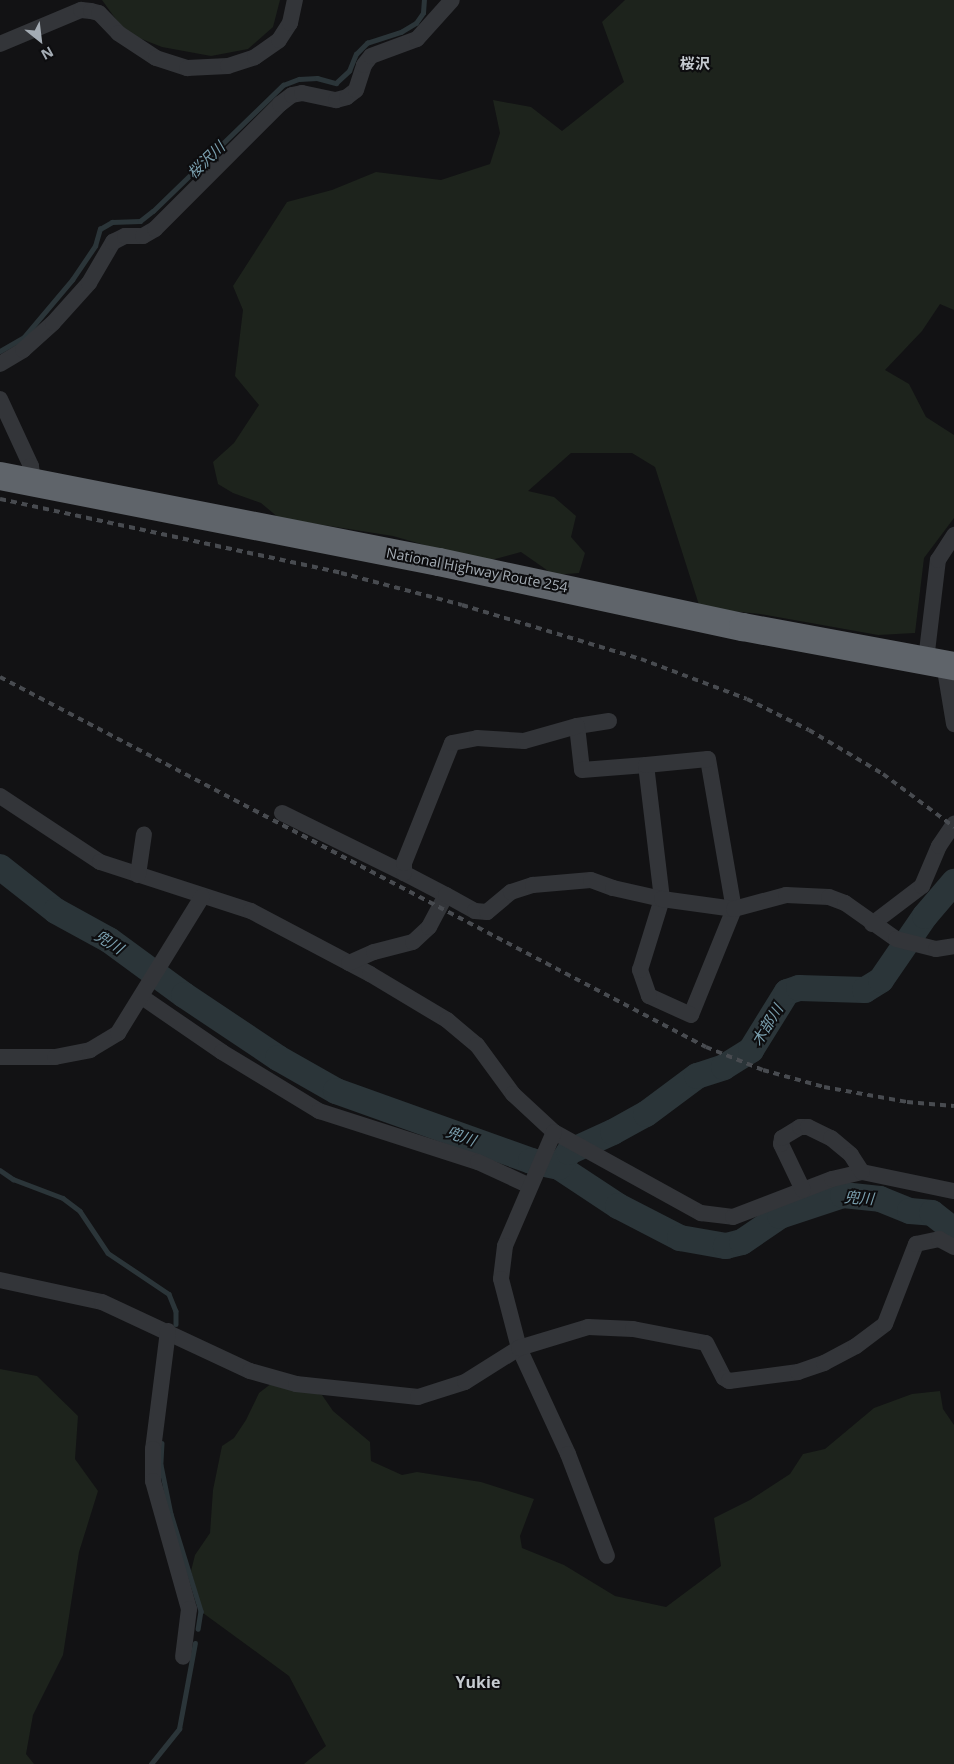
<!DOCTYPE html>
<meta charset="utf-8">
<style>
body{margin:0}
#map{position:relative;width:954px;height:1764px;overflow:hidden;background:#121214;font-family:"Open Sans","Noto Sans JP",sans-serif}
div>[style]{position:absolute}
.green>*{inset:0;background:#1d231c}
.stream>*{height:4.5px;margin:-2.25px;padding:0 2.25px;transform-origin:2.25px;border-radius:2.25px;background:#2b3539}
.river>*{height:26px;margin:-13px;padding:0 13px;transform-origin:13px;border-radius:13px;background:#2b3539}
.street>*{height:16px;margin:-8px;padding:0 8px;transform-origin:8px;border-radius:8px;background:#333539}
.highway>*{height:28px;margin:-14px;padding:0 14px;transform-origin:14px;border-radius:14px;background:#5f646a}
.rail>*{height:4px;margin-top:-2px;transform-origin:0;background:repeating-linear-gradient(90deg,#484b50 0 6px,transparent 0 11px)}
span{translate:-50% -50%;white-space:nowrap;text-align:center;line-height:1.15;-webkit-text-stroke:4px #0d0d0f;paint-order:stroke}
.street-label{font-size:14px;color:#a4acb4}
.neighbourhood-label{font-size:15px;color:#c5cad0;font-weight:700}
.water-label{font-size:15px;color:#7ba0af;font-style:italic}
.quarter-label{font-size:16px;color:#c5cad0;font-weight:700}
.north{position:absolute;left:15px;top:15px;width:50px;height:50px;-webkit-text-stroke:4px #0d0d0f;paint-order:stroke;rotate:151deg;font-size:14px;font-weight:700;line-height:20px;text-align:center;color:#a4acb4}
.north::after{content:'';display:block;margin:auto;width:18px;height:22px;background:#a4acb4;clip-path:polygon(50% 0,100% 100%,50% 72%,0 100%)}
</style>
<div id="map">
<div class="green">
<i style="clip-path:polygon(102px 0,280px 0,273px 27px,248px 49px,211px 56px,162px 47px,134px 36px,120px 25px)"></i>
<i style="clip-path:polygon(625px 0,954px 0,954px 310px,940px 304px,922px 331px,885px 370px,909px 384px,926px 417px,954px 435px,954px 518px,924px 558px,915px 633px,878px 635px,760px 614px,700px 608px,655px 467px,632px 453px,571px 453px,528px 491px,554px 497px,576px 516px,571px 537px,585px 553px,579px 573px,554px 575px,521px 552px,484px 562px,393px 536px,279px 518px,261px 503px,233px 493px,218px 484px,213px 462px,234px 443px,259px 405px,235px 376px,243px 310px,233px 286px,287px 202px,332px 190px,376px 172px,441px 180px,490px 164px,500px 133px,493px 100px,531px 107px,562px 131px,624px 82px,602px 22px)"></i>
<i style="clip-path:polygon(0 1369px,37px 1376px,78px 1416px,75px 1459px,98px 1491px,79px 1552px,63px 1655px,33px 1715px,26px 1754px,34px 1764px,0 1764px)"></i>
<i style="clip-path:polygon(272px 1383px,322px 1395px,333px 1411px,370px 1442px,371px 1461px,402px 1475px,417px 1472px,481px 1482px,534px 1499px,520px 1536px,522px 1548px,564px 1565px,615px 1596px,666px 1607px,721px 1566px,714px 1518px,750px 1500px,790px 1474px,803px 1454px,825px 1449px,874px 1408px,912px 1394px,940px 1391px,943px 1409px,954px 1425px,954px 1764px,304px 1764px,326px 1746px,289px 1676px,203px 1613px,191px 1571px,195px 1555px,210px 1533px,213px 1490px,222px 1446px,234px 1438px,246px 1420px,259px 1393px)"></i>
</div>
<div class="stream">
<i style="left:0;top:351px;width:28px;rotate:-30deg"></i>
<i style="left:24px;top:337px;width:75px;rotate:-49.9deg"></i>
<i style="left:72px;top:280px;width:41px;rotate:-55.9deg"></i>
<i style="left:95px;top:246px;width:18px;rotate:-74deg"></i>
<i style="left:100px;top:229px;width:14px;rotate:-30deg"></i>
<i style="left:112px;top:222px;width:28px;rotate:-2deg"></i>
<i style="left:140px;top:221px;width:16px;rotate:-38deg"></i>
<i style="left:153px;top:211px;width:181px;rotate:-44.1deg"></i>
<i style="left:283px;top:85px;width:17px;rotate:-21deg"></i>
<i style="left:299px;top:79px;width:18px;rotate:-3deg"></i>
<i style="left:317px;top:78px;width:20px;rotate:15deg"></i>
<i style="left:336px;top:83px;width:18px;rotate:-43deg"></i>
<i style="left:349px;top:71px;width:18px;rotate:-68deg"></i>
<i style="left:356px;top:54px;width:16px;rotate:-45deg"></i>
<i style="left:367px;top:43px;width:36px;rotate:-18deg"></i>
<i style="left:401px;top:32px;width:17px;rotate:-31deg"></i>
<i style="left:416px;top:23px;width:12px;rotate:-55deg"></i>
<i style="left:423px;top:13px;width:13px;rotate:-86deg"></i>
<i style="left:0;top:1170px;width:16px;rotate:35deg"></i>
<i style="left:13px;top:1179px;width:53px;rotate:20.8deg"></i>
<i style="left:63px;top:1198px;width:21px;rotate:37deg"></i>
<i style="left:80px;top:1211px;width:50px;rotate:56.3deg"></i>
<i style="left:108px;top:1253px;width:73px;rotate:33.9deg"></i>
<i style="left:169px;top:1294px;width:18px;rotate:68deg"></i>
<i style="left:176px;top:1311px;width:13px;rotate:90deg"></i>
<i style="left:162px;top:1443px;width:22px;rotate:93deg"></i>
<i style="left:161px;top:1465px;width:50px;rotate:78.5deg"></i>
<i style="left:171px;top:1514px;width:102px;rotate:72.8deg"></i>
<i style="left:201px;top:1611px;width:18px;rotate:99deg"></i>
<i style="left:151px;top:1764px;width:45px;rotate:-51.3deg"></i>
<i style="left:179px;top:1729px;width:87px;rotate:-79.5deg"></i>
</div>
<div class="river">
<i style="left:0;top:867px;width:71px;rotate:38.2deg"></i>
<i style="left:56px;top:911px;width:60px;rotate:28.7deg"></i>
<i style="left:109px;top:940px;width:93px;rotate:36.3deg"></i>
<i style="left:184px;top:995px;width:113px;rotate:33.8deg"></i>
<i style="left:278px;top:1058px;width:67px;rotate:29.6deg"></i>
<i style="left:336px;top:1091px;width:207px;rotate:19.7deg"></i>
<i style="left:531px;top:1161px;width:29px;rotate:12deg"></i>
<i style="left:559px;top:1167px;width:71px;rotate:33.5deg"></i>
<i style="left:618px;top:1206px;width:70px;rotate:27.3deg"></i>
<i style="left:680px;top:1238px;width:47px;rotate:9.9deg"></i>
<i style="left:726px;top:1246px;width:16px;rotate:-14deg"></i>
<i style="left:742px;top:1242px;width:46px;rotate:-34.4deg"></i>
<i style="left:780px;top:1216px;width:66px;rotate:-18.4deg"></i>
<i style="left:843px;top:1195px;width:37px;rotate:6deg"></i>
<i style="left:880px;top:1199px;width:32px;rotate:22deg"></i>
<i style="left:910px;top:1211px;width:22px;rotate:5deg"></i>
<i style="left:932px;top:1213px;width:28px;rotate:38deg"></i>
<i style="left:559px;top:1167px;width:18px;rotate:-56deg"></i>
<i style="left:569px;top:1152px;width:48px;rotate:-24.4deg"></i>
<i style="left:613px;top:1132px;width:38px;rotate:-29deg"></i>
<i style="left:646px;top:1114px;width:64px;rotate:-36.7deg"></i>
<i style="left:697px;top:1076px;width:28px;rotate:-18deg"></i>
<i style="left:724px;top:1067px;width:32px;rotate:-32deg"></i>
<i style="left:751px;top:1050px;width:68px;rotate:-58.2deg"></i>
<i style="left:787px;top:992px;width:13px;rotate:-18deg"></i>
<i style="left:799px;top:988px;width:66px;rotate:1.7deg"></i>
<i style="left:865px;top:990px;width:19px;rotate:-32deg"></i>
<i style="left:881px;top:980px;width:78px;rotate:-55.5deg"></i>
<i style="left:925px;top:916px;width:45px;rotate:-49.5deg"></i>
</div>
<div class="street">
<i style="left:0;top:44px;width:88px;rotate:-22.8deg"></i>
<i style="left:81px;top:10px;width:10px;rotate:6deg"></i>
<i style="left:91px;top:11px;width:8px;rotate:14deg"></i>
<i style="left:99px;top:13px;width:28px;rotate:46deg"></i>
<i style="left:118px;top:33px;width:45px;rotate:33.3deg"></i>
<i style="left:156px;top:58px;width:33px;rotate:18deg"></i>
<i style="left:187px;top:68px;width:41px;rotate:-2.8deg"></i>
<i style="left:228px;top:66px;width:28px;rotate:-18deg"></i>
<i style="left:255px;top:57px;width:29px;rotate:-35deg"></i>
<i style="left:279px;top:40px;width:20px;rotate:-57deg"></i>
<i style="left:290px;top:23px;width:24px;rotate:-78deg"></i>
<i style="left:0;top:364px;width:27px;rotate:-31deg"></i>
<i style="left:23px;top:350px;width:40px;rotate:-42deg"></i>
<i style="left:53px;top:323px;width:54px;rotate:-48deg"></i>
<i style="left:89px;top:283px;width:48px;rotate:-59.7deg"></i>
<i style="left:113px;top:242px;width:13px;rotate:-27deg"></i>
<i style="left:125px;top:236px;width:18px"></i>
<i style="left:143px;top:236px;width:14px;rotate:-30deg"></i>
<i style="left:155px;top:229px;width:177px;rotate:-45deg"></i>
<i style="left:280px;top:104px;width:15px;rotate:-37deg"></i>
<i style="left:292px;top:95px;width:10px;rotate:-11deg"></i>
<i style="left:302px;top:93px;width:35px;rotate:12deg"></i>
<i style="left:336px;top:100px;width:11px;rotate:-15deg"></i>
<i style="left:347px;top:97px;width:11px;rotate:-38deg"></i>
<i style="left:356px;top:90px;width:26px;rotate:-72deg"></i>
<i style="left:364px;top:65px;width:11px;rotate:-52deg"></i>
<i style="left:371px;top:56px;width:49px;rotate:-20.3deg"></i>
<i style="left:417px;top:39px;width:52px;rotate:-48.1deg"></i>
<i style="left:0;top:399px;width:74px;rotate:65.2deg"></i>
<i style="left:31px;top:466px;width:16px;rotate:83deg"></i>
<i style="left:926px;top:660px;width:101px;rotate:-83.2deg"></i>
<i style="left:938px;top:560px;width:30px;rotate:-57deg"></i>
<i style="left:944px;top:664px;width:61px;rotate:80.5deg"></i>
<i style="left:609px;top:721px;width:32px;rotate:171deg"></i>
<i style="left:577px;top:726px;width:44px;rotate:83.5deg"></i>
<i style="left:582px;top:770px;width:64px;rotate:-4.5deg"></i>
<i style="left:708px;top:759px;width:152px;rotate:80.2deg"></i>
<i style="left:734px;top:909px;width:114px;rotate:112.1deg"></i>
<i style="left:691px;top:1015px;width:46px;rotate:-155.7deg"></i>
<i style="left:649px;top:996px;width:28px;rotate:-109deg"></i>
<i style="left:640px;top:970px;width:74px;rotate:-72.8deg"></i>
<i style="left:662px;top:899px;width:135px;rotate:-96.8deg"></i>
<i style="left:646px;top:765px;width:62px;rotate:-5.5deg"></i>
<i style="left:0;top:796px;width:120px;rotate:33.4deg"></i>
<i style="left:100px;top:862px;width:159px;rotate:18deg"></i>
<i style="left:251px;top:911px;width:135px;rotate:27.9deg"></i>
<i style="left:370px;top:974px;width:90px;rotate:30.9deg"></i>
<i style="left:447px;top:1020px;width:39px;rotate:40deg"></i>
<i style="left:477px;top:1045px;width:61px;rotate:53.7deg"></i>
<i style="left:513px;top:1094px;width:56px;rotate:42.8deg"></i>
<i style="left:554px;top:1132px;width:168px;rotate:28.9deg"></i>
<i style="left:701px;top:1213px;width:32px;rotate:7deg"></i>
<i style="left:733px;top:1217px;width:106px;rotate:-21deg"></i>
<i style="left:832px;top:1179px;width:31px;rotate:-13deg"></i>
<i style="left:862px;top:1172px;width:94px;rotate:11.7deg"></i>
<i style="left:282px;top:813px;width:136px;rotate:26.2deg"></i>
<i style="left:138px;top:875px;width:41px;rotate:-81.7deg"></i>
<i style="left:446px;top:895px;width:47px;rotate:-152.4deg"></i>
<i style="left:404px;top:873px;width:10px;rotate:-90deg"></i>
<i style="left:404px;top:863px;width:129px;rotate:-68.2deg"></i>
<i style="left:452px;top:743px;width:25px;rotate:-11deg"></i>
<i style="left:477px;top:738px;width:47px;rotate:3.7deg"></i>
<i style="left:524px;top:741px;width:55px;rotate:-15.8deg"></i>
<i style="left:872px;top:924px;width:63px;rotate:-37.2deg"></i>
<i style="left:922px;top:886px;width:43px;rotate:-67deg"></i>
<i style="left:939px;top:846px;width:27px;rotate:-56deg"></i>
<i style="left:349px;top:963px;width:27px;rotate:-24deg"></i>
<i style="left:374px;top:952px;width:40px;rotate:-14.4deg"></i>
<i style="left:413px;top:942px;width:22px;rotate:-43deg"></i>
<i style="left:429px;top:927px;width:36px;rotate:-62deg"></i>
<i style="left:446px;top:895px;width:33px;rotate:29deg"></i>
<i style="left:475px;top:911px;width:12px;rotate:5deg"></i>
<i style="left:487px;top:912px;width:31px;rotate:-40deg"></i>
<i style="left:511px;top:892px;width:23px;rotate:-18deg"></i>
<i style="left:533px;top:885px;width:58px;rotate:-4.9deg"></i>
<i style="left:591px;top:880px;width:23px;rotate:20deg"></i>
<i style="left:613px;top:888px;width:50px;rotate:12.7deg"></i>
<i style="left:662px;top:899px;width:73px;rotate:7.9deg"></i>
<i style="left:734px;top:909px;width:54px;rotate:-15.1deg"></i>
<i style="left:786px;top:895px;width:43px;rotate:2.7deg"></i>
<i style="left:829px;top:897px;width:17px;rotate:21deg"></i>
<i style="left:845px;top:903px;width:62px;rotate:35.2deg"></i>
<i style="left:896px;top:939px;width:41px;rotate:14deg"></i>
<i style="left:936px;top:949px;width:18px;rotate:-9deg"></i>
<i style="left:142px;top:997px;width:97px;rotate:34.5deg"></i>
<i style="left:222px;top:1052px;width:114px;rotate:31.3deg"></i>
<i style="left:319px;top:1111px;width:167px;rotate:17.8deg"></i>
<i style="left:478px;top:1162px;width:57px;rotate:24.8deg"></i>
<i style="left:0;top:1057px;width:55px"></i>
<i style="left:55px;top:1057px;width:36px;rotate:-11deg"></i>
<i style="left:90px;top:1050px;width:33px;rotate:-31deg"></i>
<i style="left:118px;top:1033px;width:160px;rotate:-58.3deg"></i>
<i style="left:554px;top:1132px;width:124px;rotate:113.3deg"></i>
<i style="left:505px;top:1246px;width:33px;rotate:97deg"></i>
<i style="left:501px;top:1279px;width:71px;rotate:75.4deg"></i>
<i style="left:519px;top:1348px;width:117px;rotate:65.2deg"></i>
<i style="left:568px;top:1454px;width:109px;rotate:69.1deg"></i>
<i style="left:803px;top:1190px;width:51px;rotate:-115.6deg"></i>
<i style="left:781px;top:1144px;width:6px;rotate:-81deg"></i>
<i style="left:782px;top:1138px;width:21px;rotate:-31deg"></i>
<i style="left:800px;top:1127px;width:8px"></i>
<i style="left:808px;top:1127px;width:25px;rotate:26deg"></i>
<i style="left:831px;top:1138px;width:26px;rotate:40deg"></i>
<i style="left:851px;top:1155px;width:20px;rotate:57deg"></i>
<i style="left:0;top:1280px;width:104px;rotate:12.2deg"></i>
<i style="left:102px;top:1302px;width:163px;rotate:25deg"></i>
<i style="left:250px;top:1371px;width:48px;rotate:15.8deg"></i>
<i style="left:296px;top:1384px;width:123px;rotate:6.1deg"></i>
<i style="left:418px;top:1397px;width:49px;rotate:-17.7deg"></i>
<i style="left:465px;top:1382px;width:64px;rotate:-32.2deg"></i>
<i style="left:519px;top:1348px;width:72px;rotate:-16.9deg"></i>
<i style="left:588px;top:1327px;width:45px;rotate:2.5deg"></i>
<i style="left:633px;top:1329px;width:74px;rotate:10.9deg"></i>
<i style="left:706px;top:1343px;width:39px;rotate:63deg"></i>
<i style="left:724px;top:1378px;width:6px;rotate:31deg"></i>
<i style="left:729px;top:1381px;width:70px;rotate:-7.4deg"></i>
<i style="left:798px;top:1372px;width:28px;rotate:-19deg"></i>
<i style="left:824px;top:1363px;width:36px;rotate:-28deg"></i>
<i style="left:856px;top:1346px;width:36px;rotate:-37deg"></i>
<i style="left:885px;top:1324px;width:86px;rotate:-68.8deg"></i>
<i style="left:916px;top:1244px;width:24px;rotate:-12deg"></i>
<i style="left:939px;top:1239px;width:17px;rotate:28deg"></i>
<i style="left:168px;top:1331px;width:119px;rotate:97.2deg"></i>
<i style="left:153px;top:1449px;width:32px;rotate:90deg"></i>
<i style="left:153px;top:1481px;width:133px;rotate:74.3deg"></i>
<i style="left:189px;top:1609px;width:48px;rotate:97.1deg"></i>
</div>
<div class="highway">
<i style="left:0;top:476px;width:447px;rotate:11.1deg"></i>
<i style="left:439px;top:562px;width:311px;rotate:12.1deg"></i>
<i style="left:743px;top:627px;width:215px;rotate:10.5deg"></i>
</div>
<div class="rail">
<i style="left:0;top:499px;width:349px;rotate:12.2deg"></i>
<i style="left:341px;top:573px;width:125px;rotate:14.8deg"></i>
<i style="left:462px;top:605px;width:187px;rotate:16.8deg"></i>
<i style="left:641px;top:659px;width:113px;rotate:20.7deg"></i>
<i style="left:747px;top:699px;width:69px;rotate:26.6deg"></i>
<i style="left:809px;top:730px;width:86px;rotate:30.7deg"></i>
<i style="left:883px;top:774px;width:89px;rotate:36.7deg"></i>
<i style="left:0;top:677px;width:797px;rotate:27.66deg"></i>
<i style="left:706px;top:1047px;width:61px;rotate:22deg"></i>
<i style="left:763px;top:1070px;width:63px;rotate:15.6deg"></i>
<i style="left:824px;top:1087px;width:84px;rotate:10.2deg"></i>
<i style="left:907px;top:1102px;width:47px;rotate:4.9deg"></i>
</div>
<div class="street-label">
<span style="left:477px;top:570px;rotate:11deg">National Highway Route 254</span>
</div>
<div class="neighbourhood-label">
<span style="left:695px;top:64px">桜沢</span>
</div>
<div class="water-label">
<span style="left:206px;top:160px;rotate:-44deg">桜沢川</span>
<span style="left:109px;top:942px;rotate:32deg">兜川</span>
<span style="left:767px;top:1025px;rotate:-58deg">木部川</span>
<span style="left:461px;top:1136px;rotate:20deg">兜川</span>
<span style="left:859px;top:1198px;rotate:4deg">兜川</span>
</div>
<div class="quarter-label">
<span style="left:478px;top:1682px">Yukie</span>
</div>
<div class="north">N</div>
</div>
